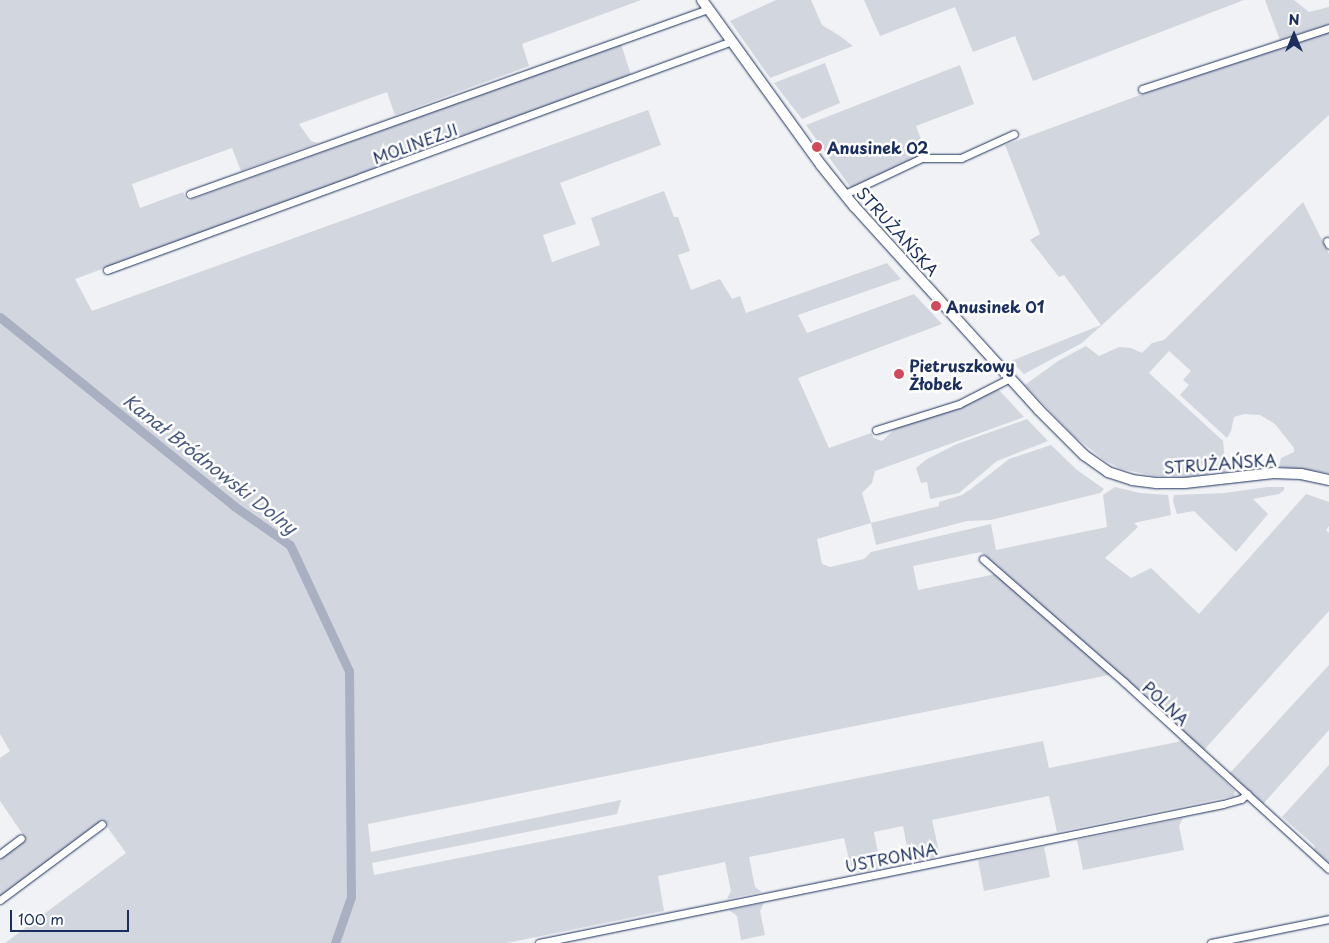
<!DOCTYPE html>
<meta charset="utf-8">
<style>
body{margin:0}
#map{position:relative;width:1329px;height:943px;overflow:hidden;background:#f1f2f5;font-family:"Playpen Sans",sans-serif}
div>[style]{position:absolute}
.green>*{inset:0;background:#d2d6df}
.canal>*{height:9px;margin:-4.5px;padding:0 4.5px;transform-origin:4.5px;border-radius:4.5px;background:#a8b0c2}
.roads{filter:drop-shadow(0 0 1px #1b2f5e) drop-shadow(0 0 1px #1b2f5e)}
.street>*{height:7px;margin:-3.5px;padding:0 3.5px;transform-origin:3.5px;border-radius:3.5px;background:#fff}
.secondary>*{height:10px;margin:-5px;padding:0 5px;transform-origin:5px;border-radius:5px;background:#fff}
.dots>*{width:14px;height:14px;translate:-50% -50%;box-sizing:border-box;border:2px solid #fff;border-radius:50%}
span{translate:-50% -50%;white-space:nowrap;text-align:center;line-height:1.15;-webkit-text-stroke:5px #fff;paint-order:stroke}
.street-label{font-size:16px;color:#1b2f5e}
.poi-label{font-size:16px;color:#1b2f5e;font-weight:700}
.left{translate:0 -50%;text-align:left}
.water-label{font-size:18px;color:#4c5c81;font-style:italic}
.north{position:absolute;left:1269px;top:10px;width:50px;height:50px;-webkit-text-stroke:4px #fff;paint-order:stroke;rotate:0deg;font-size:14px;font-weight:700;line-height:20px;text-align:center;color:#1b2f5e}
.north::after{content:'';display:block;margin:auto;width:18px;height:22px;background:#1b2f5e;clip-path:polygon(50% 0,100% 100%,50% 72%,0 100%)}
.scale{position:absolute;left:10px;top:910px;width:119px;height:22px;box-sizing:border-box;border:2px solid #1b2f5e;border-top:0;padding-left:6px;font-size:15px;line-height:18px;white-space:nowrap;color:#1b2f5e;-webkit-text-stroke:4px #fff;paint-order:stroke}
</style>
<div id="map">
<div class="green">
<i style="clip-path:polygon(0 0,641px 0,522px 44px,529px 66px,395px 115px,387px 92px,299px 124px,311px 141px,318px 143px,241px 171px,232px 148px,132px 184px,140px 208px,183px 192px,187px 201px,621px 44px,631px 75px,75px 279px,92px 311px,648px 110px,661px 145px,560px 183px,576px 224px,543px 235px,552px 262px,600px 245px,591px 218px,664px 191px,674px 217px,678px 217px,690px 251px,678px 255px,691px 290px,720px 279px,732px 299px,740px 296px,746px 313px,887px 263px,901px 279px,798px 315px,807px 333px,914px 294px,942px 324px,798px 378px,829px 448px,871px 433px,874px 438px,882px 441px,898px 426px,959px 406px,998px 389px,1024px 417px,875px 471px,872px 483px,862px 493px,871px 523px,939px 506px,939px 502px,962px 495px,971px 489px,1009px 459px,1051px 445px,1077px 470px,1104px 489px,1100px 493px,991px 520px,967px 521px,876px 545px,871px 523px,817px 539px,822px 564px,830px 567px,864px 559px,871px 552px,991px 524px,996px 550px,1107px 527px,1103px 495px,1115px 487px,1140px 493px,1168px 495px,1171px 515px,1134px 523px,1138px 527px,1105px 558px,1131px 578px,1151px 568px,1199px 614px,1306px 494px,1329px 502px,1329px 526px,1326px 530px,1329px 533px,1329px 611px,1204px 750px,981px 552px,913px 566px,918px 590px,996px 574px,1114px 674px,368px 824px,371px 852px,621px 800px,617px 814px,372px 863px,374px 875px,1043px 741px,1049px 768px,1182px 741px,1235px 791px,1234px 796px,1057px 832px,1049px 796px,932px 820px,940px 856px,910px 862px,903px 826px,874px 832px,881px 868px,852px 873px,844px 838px,749px 857px,755px 887px,762px 892px,727px 899px,731px 891px,725px 862px,658px 876px,664px 911px,507px 943px,5px 943px,126px 853px,103px 821px,0 896px,0 859px,26px 839px,0 801px,0 758px,10px 751px,0 734px)"></i>
<i style="clip-path:polygon(776px 0,811px 0,822px 25px,840px 36px,853px 46px,770px 78px,730px 21px)"></i>
<i style="clip-path:polygon(864px 0,1244px 0,1033px 81px,1015px 36px,973px 52px,955px 7px,880px 36px)"></i>
<i style="clip-path:polygon(1265px 0,1294px 0,1309px 12px,1329px 7px,1329px 24px,1280px 40px)"></i>
<i style="clip-path:polygon(1329px 32px,1329px 115px,1102px 325px,1082px 343px,1024px 374px,1011px 361px,1101px 325px,1064px 275px,1059px 277px,1030px 240px,1040px 234px,1005px 145px,1140px 95px)"></i>
<i style="clip-path:polygon(825px 63px,840px 103px,802px 119px,774px 83px)"></i>
<i style="clip-path:polygon(960px 65px,974px 104px,916px 126px,927px 155px,851px 188px,806px 125px)"></i>
<i style="clip-path:polygon(1303px 202px,1329px 254px,1329px 473px,1279px 467px,1281px 458px,1294px 452px,1294px 448px,1275px 424px,1260px 415px,1244px 414px,1234px 417px,1231px 431px,1227px 438px,1180px 395px,1189px 385px,1183px 380px,1191px 371px,1169px 351px,1149px 373px,1223px 441px,1226px 472px,1188px 477px,1155px 476px,1121px 469px,1104px 460px,1074px 436px,1025px 385px,1058px 361px,1086px 346px,1099px 356px,1119px 347px,1131px 348px,1142px 353px,1152px 343px,1164px 340px)"></i>
<i style="clip-path:polygon(1027px 419px,1048px 441px,997px 461px,959px 493px,930px 499px,927px 482px,921px 483px,916px 468px,927px 459px,957px 444px)"></i>
<i style="clip-path:polygon(1267px 487px,1284px 487px,1284px 490px,1279px 494px,1253px 499px,1268px 514px,1236px 552px,1194px 511px,1177px 514px,1173px 501px,1174px 495px,1225px 493px)"></i>
<i style="clip-path:polygon(1329px 665px,1329px 730px,1263px 804px,1230px 773px)"></i>
<i style="clip-path:polygon(1329px 765px,1329px 863px,1314px 850px,1315px 846px,1282px 817px)"></i>
<i style="clip-path:polygon(1183px 818px,1179px 826px,1184px 850px,1083px 870px,1077px 840px)"></i>
<i style="clip-path:polygon(1044px 847px,1050px 877px,984px 891px,978px 860px)"></i>
<i style="clip-path:polygon(764px 903px,760px 911px,765px 935px,741px 940px,737px 916px,729px 910px)"></i>
</div>
<div class="canal">
<i style="left:0;top:317px;width:301px;rotate:38.9deg"></i>
<i style="left:234px;top:506px;width:68px;rotate:34.9deg"></i>
<i style="left:290px;top:545px;width:139px;rotate:64.9deg"></i>
<i style="left:349px;top:671px;width:226px;rotate:89.5deg"></i>
<i style="left:351px;top:897px;width:49px;rotate:109.2deg"></i>
</div>
<div class="roads">
<div class="street">
<i style="left:1142px;top:89px;width:197px;rotate:-18.1deg"></i>
<i style="left:190px;top:194px;width:550px;rotate:-19.65deg"></i>
<i style="left:845px;top:194px;width:85px;rotate:-25.1deg"></i>
<i style="left:922px;top:158px;width:39px"></i>
<i style="left:961px;top:158px;width:58px;rotate:-24.4deg"></i>
<i style="left:1327px;top:241px;width:4px;rotate:63deg"></i>
<i style="left:107px;top:270px;width:666px;rotate:-20.12deg"></i>
<i style="left:876px;top:430px;width:87px;rotate:-17.4deg"></i>
<i style="left:959px;top:404px;width:57px;rotate:-27deg"></i>
<i style="left:983px;top:559px;width:187px;rotate:41.1deg"></i>
<i style="left:1124px;top:682px;width:277px;rotate:42.4deg"></i>
<i style="left:0;top:854px;width:26px;rotate:-37deg"></i>
<i style="left:0;top:900px;width:127px;rotate:-36.7deg"></i>
<i style="left:539px;top:943px;width:698px;rotate:-11.49deg"></i>
<i style="left:1223px;top:804px;width:19px;rotate:-16deg"></i>
<i style="left:1241px;top:799px;width:8px;rotate:-40deg"></i>
<i style="left:1211px;top:943px;width:120px;rotate:-11.5deg"></i>
</div>
<div class="secondary">
<i style="left:702px;top:0;width:203px;rotate:54.2deg"></i>
<i style="left:821px;top:165px;width:53px;rotate:51.2deg"></i>
<i style="left:854px;top:206px;width:275px;rotate:47.8deg"></i>
<i style="left:1039px;top:410px;width:64px;rotate:45deg"></i>
<i style="left:1084px;top:455px;width:29px;rotate:35deg"></i>
<i style="left:1108px;top:472px;width:25px;rotate:18deg"></i>
<i style="left:1132px;top:480px;width:26px;rotate:7deg"></i>
<i style="left:1158px;top:483px;width:27px"></i>
<i style="left:1185px;top:483px;width:89px;rotate:-6.5deg"></i>
<i style="left:1273px;top:473px;width:28px;rotate:2deg"></i>
<i style="left:1301px;top:474px;width:29px;rotate:12deg"></i>
</div>
</div>
<div class="dots">
<i style="left:817px;top:147px;background:#d1495b"></i>
<i style="left:936px;top:306px;background:#d1495b"></i>
<i style="left:899px;top:374px;background:#d1495b"></i>
</div>
<div class="street-label">
<span style="left:415px;top:143px;rotate:-20deg">MOLINEZJI</span>
<span style="left:898px;top:231px;rotate:48deg">STRUŻAŃSKA</span>
<span style="left:1220px;top:463px;rotate:-4deg">STRUŻAŃSKA</span>
<span style="left:1166px;top:703px;rotate:43deg">POLNA</span>
<span style="left:891px;top:857px;rotate:-11deg">USTRONNA</span>
</div>
<div class="poi-label">
<span class="left" style="left:827px;top:147px">Anusinek 02</span>
<span class="left" style="left:946px;top:306px">Anusinek 01</span>
<span class="left" style="left:909px;top:374px">Pietruszkowy<br>Żłobek</span>
</div>
<div class="water-label">
<span style="left:210px;top:464px;rotate:38deg">Kanał Bródnowski Dolny</span>
</div>
<div class="north">N</div>
<div class="scale">100 m</div>
</div>
